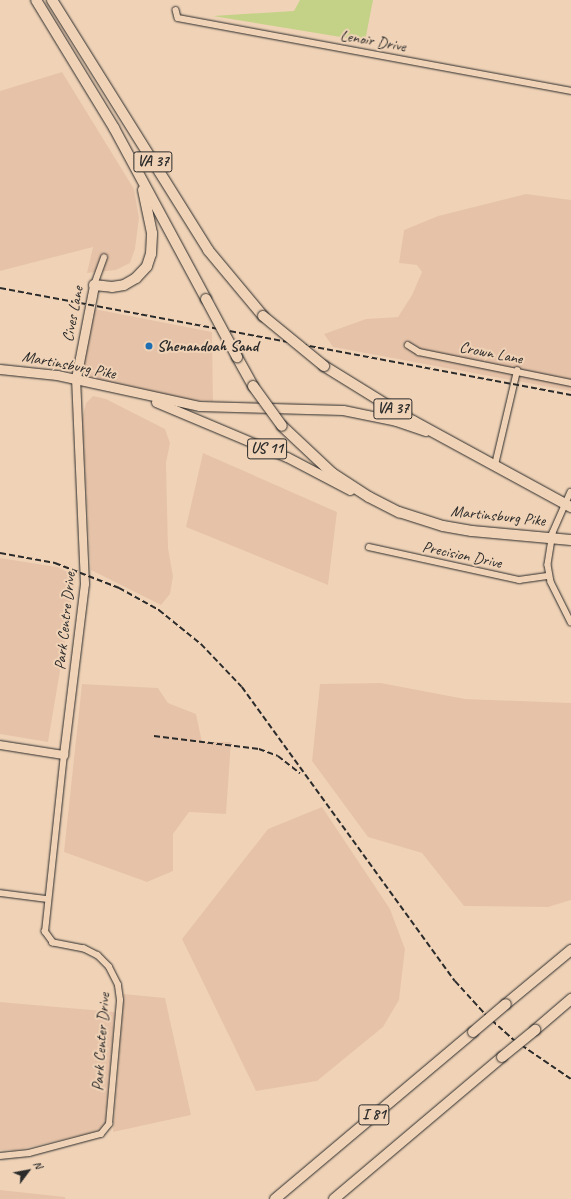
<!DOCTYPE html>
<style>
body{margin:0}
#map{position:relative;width:571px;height:1199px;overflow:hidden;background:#f0d3b7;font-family:Caveat,sans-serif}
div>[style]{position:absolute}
.built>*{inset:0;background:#e6c3a8}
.green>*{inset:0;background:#c3d286}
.roads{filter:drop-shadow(0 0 1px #2b2b2b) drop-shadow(0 0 1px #2b2b2b)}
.street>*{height:5.5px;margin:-2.75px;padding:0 2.75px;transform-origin:2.75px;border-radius:2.75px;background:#f0d3b7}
.secondary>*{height:8px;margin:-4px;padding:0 4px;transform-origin:4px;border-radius:4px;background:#f0d3b7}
.primary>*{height:9px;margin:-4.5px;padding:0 4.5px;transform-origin:4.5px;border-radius:4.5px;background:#f0d3b7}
.highway>*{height:10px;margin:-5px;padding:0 5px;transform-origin:5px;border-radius:5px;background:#f0d3b7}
.rail>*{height:1.5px;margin-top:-0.75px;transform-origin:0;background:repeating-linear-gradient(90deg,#2b2b2b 0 6px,transparent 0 9px)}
.bridges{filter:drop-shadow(0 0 1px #2b2b2b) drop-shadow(0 0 1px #2b2b2b)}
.highway-bridge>*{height:10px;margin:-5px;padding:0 5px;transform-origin:5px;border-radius:5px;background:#f0d3b7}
.dots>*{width:11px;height:11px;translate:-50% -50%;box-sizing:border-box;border:2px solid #f0d3b7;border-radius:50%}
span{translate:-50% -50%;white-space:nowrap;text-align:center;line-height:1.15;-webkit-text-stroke:4px #f0d3b7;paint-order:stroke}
.shield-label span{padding:1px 3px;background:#f0d3b7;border:1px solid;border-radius:3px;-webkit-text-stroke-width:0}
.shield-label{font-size:15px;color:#2b2b2b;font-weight:700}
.street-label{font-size:16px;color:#2b2b2b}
.poi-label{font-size:16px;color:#2b2b2b;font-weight:700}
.left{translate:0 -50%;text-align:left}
.north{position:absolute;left:8px;top:1151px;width:40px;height:40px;-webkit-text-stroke:3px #f0d3b7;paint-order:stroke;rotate:58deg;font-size:11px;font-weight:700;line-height:16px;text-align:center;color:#2b2b2b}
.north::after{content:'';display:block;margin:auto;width:14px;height:18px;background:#2b2b2b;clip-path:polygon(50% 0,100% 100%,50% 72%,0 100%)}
</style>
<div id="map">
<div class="built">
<i style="clip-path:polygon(62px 72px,134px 189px,139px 218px,135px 249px,130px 263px,116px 270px,87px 273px,93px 247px,0 271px,0 91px)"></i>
<i style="clip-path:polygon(526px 194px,571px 200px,571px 391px,333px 347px,324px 334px,366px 319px,398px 317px,412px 295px,422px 272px,417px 265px,399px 263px,404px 230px,438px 216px)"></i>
<i style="clip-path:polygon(94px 309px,212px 332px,213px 401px,184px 400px,91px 377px,85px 371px,84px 360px)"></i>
<i style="clip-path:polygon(93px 396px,106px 399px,165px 429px,170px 443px,166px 463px,168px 548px,173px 576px,170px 594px,161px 605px,91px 570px,82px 420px,86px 403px)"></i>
<i style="clip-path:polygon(203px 453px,337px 512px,328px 585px,186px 527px)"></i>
<i style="clip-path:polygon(0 558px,57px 567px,76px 576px,48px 742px,0 734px)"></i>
<i style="clip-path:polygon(381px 683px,465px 699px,571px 703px,571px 900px,548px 907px,464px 906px,422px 853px,368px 837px,312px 761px,320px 684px)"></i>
<i style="clip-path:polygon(82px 684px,158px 688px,168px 703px,196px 714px,202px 742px,231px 742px,226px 814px,189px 812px,173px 834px,173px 871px,147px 882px,64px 852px)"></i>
<i style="clip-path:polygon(322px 807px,390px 909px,405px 949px,399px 1000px,383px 1027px,317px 1081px,256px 1091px,182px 939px,268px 829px)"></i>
<i style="clip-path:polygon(124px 994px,165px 998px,191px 1115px,113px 1132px)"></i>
<i style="clip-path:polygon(0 1002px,115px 1012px,105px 1126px,94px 1132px,17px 1150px,0 1150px)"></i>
<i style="clip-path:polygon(0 1190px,65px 1197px,65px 1199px,0 1199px)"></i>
</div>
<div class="green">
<i style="clip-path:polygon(300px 0,373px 0,365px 41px,213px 16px,294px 11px)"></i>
</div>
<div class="roads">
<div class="street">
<i style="left:176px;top:10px;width:8px;rotate:76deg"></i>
<i style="left:178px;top:18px;width:400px;rotate:10.5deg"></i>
<i style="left:94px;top:285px;width:29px;rotate:-70deg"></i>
<i style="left:408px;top:345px;width:13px;rotate:32deg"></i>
<i style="left:419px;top:352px;width:155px;rotate:11.5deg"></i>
<i style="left:495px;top:465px;width:97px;rotate:-76.8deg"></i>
<i style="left:571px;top:492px;width:45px;rotate:113.7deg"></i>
<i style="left:553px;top:533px;width:32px;rotate:99deg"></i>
<i style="left:548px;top:565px;width:17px;rotate:80deg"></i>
<i style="left:551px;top:582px;width:45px;rotate:63.4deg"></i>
<i style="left:369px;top:547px;width:154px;rotate:12.4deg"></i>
<i style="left:519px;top:580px;width:30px;rotate:-8deg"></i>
<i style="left:0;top:893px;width:47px;rotate:7.3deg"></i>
<i style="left:0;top:1156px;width:29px;rotate:-6deg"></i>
<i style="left:29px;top:1153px;width:74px;rotate:-14.8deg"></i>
<i style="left:101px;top:1134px;width:13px;rotate:-51deg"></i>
<i style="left:109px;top:1124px;width:124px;rotate:-84.9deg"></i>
<i style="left:120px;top:1000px;width:15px;rotate:-98deg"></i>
<i style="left:118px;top:985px;width:20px;rotate:-117deg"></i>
<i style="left:109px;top:967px;width:16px;rotate:-135deg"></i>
<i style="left:98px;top:956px;width:16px;rotate:-153deg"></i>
<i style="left:84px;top:949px;width:32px;rotate:-169deg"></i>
<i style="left:53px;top:943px;width:14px;rotate:-126deg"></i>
<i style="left:45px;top:932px;width:178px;rotate:-83.9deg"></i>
</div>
<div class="secondary">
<i style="left:0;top:745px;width:65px;rotate:8.9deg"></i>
<i style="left:64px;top:755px;width:172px;rotate:-83deg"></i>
<i style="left:85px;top:584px;width:206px;rotate:-92.5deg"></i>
</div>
<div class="primary">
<i style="left:0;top:369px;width:57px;rotate:6deg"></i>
<i style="left:57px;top:375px;width:145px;rotate:12.3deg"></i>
<i style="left:199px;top:406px;width:144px;rotate:1.6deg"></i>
<i style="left:343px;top:410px;width:54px;rotate:11.7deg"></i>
<i style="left:396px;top:421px;width:31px;rotate:19deg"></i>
<i style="left:76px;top:378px;width:95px;rotate:-79deg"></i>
<i style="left:156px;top:402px;width:142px;rotate:22.8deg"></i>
<i style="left:287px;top:457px;width:71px;rotate:27.6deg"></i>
</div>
<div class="highway">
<i style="left:36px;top:0;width:150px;rotate:58.6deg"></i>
<i style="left:114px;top:128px;width:194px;rotate:61.7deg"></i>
<i style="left:52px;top:0;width:295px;rotate:58deg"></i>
<i style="left:208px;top:250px;width:86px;rotate:50.2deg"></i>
<i style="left:94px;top:285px;width:18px;rotate:6deg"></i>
<i style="left:112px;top:287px;width:12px;rotate:-9deg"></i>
<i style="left:124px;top:285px;width:14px;rotate:-30deg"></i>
<i style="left:136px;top:278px;width:16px;rotate:-47deg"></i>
<i style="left:147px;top:266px;width:13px;rotate:-72deg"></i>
<i style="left:151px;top:254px;width:21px;rotate:-87deg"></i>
<i style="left:152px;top:233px;width:44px;rotate:-101.8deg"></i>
<i style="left:237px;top:357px;width:33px;rotate:61deg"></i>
<i style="left:324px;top:366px;width:105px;rotate:31.7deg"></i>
<i style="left:413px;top:421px;width:180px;rotate:28.6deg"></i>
<i style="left:282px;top:426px;width:69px;rotate:43.2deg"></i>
<i style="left:332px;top:473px;width:44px;rotate:33deg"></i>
<i style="left:369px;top:497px;width:34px;rotate:27deg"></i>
<i style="left:399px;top:512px;width:46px;rotate:17.7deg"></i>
<i style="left:443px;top:526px;width:29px;rotate:10deg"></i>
<i style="left:472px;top:531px;width:99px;rotate:5.2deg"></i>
<i style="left:506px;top:1004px;width:85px;rotate:-39.7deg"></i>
<i style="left:535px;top:1030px;width:48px;rotate:-40.7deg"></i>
<i style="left:275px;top:1199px;width:259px;rotate:-40.1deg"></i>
<i style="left:334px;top:1199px;width:220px;rotate:-40.2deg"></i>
</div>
</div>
<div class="rail">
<i style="left:0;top:288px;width:581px;rotate:10.61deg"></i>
<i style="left:0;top:553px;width:56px;rotate:10.3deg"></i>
<i style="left:55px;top:563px;width:69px;rotate:21.3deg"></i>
<i style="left:119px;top:588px;width:46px;rotate:28.8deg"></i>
<i style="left:159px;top:610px;width:54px;rotate:39deg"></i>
<i style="left:201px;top:644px;width:59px;rotate:46.4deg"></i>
<i style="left:242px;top:687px;width:363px;rotate:54.1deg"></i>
<i style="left:455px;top:981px;width:45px;rotate:47.7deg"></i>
<i style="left:485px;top:1014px;width:39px;rotate:42deg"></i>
<i style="left:514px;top:1040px;width:69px;rotate:34.4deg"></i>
<i style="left:154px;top:736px;width:106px;rotate:7.1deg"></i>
<i style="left:259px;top:749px;width:20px;rotate:20deg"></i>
<i style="left:278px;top:756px;width:28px;rotate:38deg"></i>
</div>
<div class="bridges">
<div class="highway-bridge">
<i style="left:206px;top:299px;width:66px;rotate:61.9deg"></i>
<i style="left:263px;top:316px;width:79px;rotate:39.3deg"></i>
<i style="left:253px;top:386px;width:49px;rotate:54.1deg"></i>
<i style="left:473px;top:1032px;width:43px;rotate:-40.3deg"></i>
<i style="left:502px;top:1057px;width:43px;rotate:-39.3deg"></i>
</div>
</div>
<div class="dots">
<i style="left:149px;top:346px;background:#1f6fb2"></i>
</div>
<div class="shield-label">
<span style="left:153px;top:162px">VA 37</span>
<span style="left:393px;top:409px">VA 37</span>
<span style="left:267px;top:449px">US 11</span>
<span style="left:374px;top:1115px">I 81</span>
</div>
<div class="street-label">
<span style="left:373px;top:41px;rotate:10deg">Lenoir Drive</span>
<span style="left:73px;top:314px;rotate:-79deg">Cives Lane</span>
<span style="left:491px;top:353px;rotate:11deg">Crown Lane</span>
<span style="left:69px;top:365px;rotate:11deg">Martinsburg Pike</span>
<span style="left:498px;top:516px;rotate:6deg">Martinsburg Pike</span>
<span style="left:462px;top:555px;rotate:12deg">Precision Drive</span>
<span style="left:65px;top:621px;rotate:-84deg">Park Centre Drive</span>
<span style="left:101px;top:1042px;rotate:-86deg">Park Center Drive</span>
</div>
<div class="poi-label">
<span class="left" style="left:157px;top:346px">Shenandoah Sand</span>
</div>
<div class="north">N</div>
</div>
